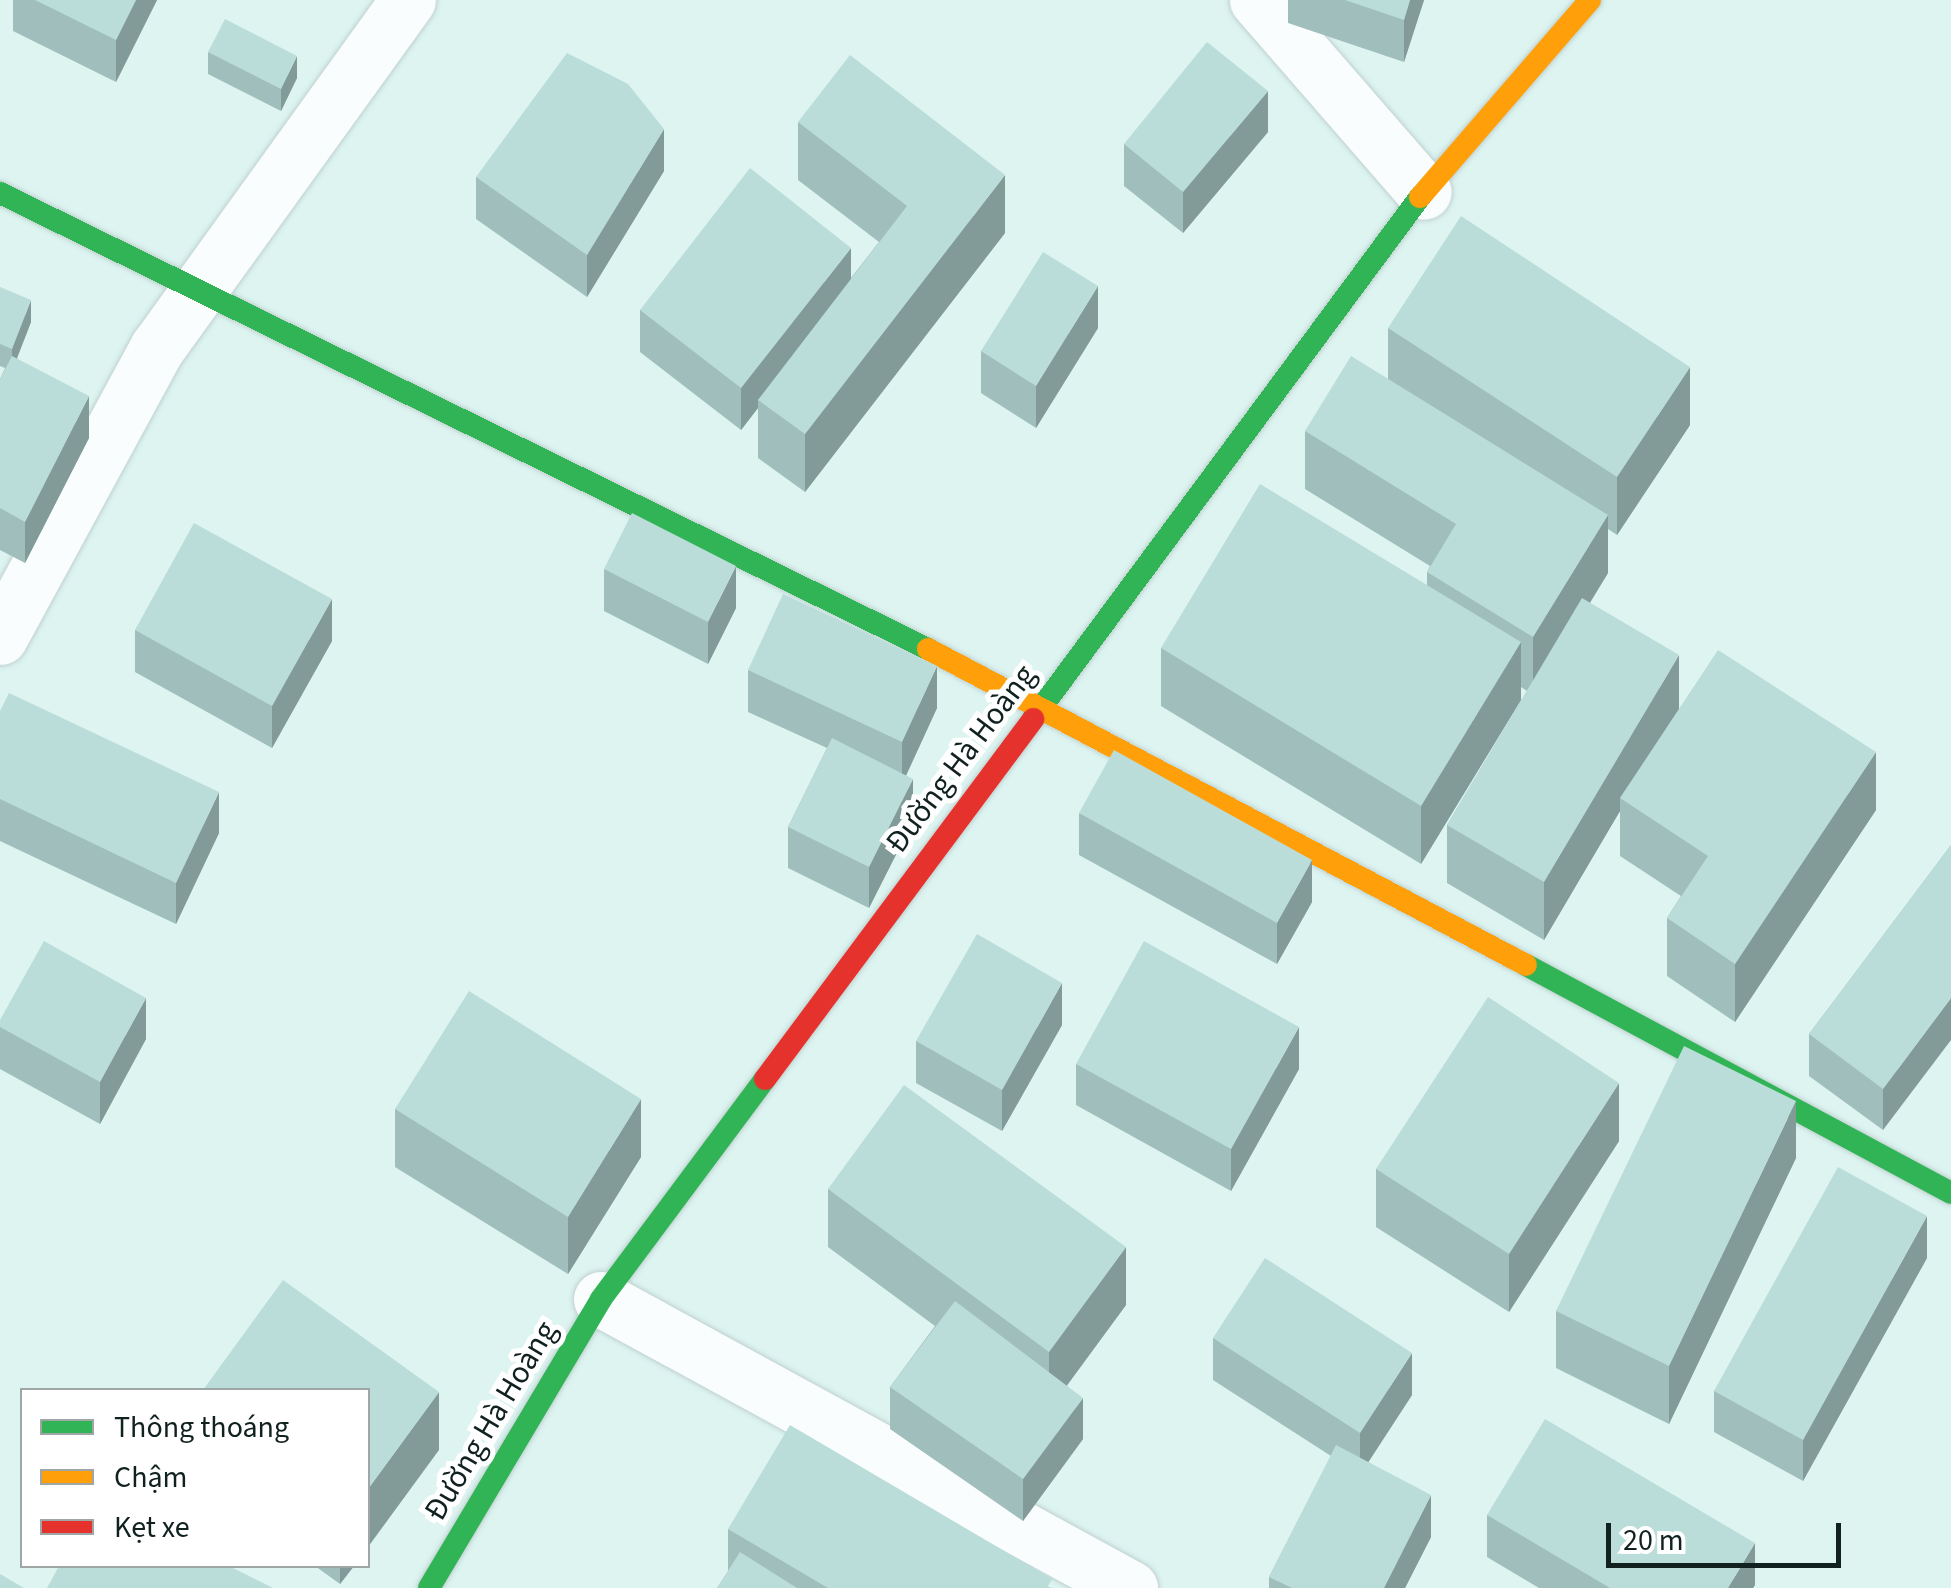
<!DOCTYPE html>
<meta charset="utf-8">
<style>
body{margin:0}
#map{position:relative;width:1951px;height:1588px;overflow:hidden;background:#ddf4f1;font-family:"Source Sans 3",sans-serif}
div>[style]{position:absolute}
.roads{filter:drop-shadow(0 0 2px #bfd1cf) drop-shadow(0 0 2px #bfd1cf)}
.street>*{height:55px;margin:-27.5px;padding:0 27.5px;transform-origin:27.5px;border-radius:27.5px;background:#fafdfd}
.fast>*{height:22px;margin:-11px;padding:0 11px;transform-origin:11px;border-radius:11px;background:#30b455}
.slow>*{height:22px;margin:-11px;padding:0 11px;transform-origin:11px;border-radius:11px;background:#ff9f0a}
.jam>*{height:22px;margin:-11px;padding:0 11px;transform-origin:11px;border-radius:11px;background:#e5322d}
.wall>*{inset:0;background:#a0bebb}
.shaded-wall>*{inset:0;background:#829b98}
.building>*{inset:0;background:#baddd9}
span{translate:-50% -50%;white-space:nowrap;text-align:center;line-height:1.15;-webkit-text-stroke:10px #fff;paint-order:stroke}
.street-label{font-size:32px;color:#10211f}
.legend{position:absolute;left:20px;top:1388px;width:350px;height:180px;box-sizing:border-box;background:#fff;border:2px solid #9fa6a5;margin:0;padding:12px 18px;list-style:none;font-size:30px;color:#10211f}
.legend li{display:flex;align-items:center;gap:20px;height:50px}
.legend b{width:50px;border:2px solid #9fa6a5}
.scale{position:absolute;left:1606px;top:1523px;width:235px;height:45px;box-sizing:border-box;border:5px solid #10211f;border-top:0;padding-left:12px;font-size:30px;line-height:35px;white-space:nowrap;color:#10211f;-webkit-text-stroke:8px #fff;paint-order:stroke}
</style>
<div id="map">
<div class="roads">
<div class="street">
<i style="left:1257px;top:0;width:254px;rotate:49deg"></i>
<i style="left:0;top:637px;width:329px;rotate:-61.5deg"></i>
<i style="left:157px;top:348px;width:429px;rotate:-54.2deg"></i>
<i style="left:601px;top:1299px;width:603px;rotate:28.65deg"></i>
</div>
<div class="fast">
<i style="left:0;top:193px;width:1034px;rotate:26.17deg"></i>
<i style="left:1033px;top:719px;width:650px;rotate:-53.45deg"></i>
<i style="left:1526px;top:965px;width:482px;rotate:28.2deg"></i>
<i style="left:429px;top:1588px;width:336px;rotate:-59.2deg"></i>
<i style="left:601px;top:1299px;width:274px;rotate:-53.3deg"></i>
</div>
<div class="slow">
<i style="left:1420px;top:197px;width:260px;rotate:-49.2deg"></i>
<i style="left:928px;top:649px;width:676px;rotate:27.85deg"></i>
</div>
<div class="jam">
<i style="left:765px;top:1079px;width:449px;rotate:-53.3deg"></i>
</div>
</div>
<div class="wall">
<i style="clip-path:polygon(13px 0,157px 0,116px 82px,13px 31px)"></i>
<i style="clip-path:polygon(1288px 0,1424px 0,1404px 62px,1288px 23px)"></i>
<i style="clip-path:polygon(208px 52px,297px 78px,281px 111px,208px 74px)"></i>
<i style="clip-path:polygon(798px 122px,1005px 233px,805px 492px,758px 458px,758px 408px,741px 430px,640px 352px,640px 310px,851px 278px,879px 242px,798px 180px)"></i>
<i style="clip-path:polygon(1268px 132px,1183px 233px,1124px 186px,1124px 144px)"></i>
<i style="clip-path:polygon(664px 171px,587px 297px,476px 219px,476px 177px)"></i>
<i style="clip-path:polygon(0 287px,31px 322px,17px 358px,89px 438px,25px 563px,0 550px,0 379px,5px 368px,0 366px)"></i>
<i style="clip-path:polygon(1098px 328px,1036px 428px,981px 393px,981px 351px)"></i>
<i style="clip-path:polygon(1388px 328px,1690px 425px,1617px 535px,1608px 529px,1608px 573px,1590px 603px,1679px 710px,1876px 810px,1735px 1022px,1667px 976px,1667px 918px,1681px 896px,1620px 856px,1620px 811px,1544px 940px,1447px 883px,1447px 825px,1527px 691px,1521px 687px,1521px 700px,1421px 864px,1161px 706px,1161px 648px,1427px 585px,1427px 572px,1430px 566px,1305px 489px,1305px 431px,1388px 379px)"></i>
<i style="clip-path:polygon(604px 569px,736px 608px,708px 664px,604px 611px)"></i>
<i style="clip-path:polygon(135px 630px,332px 641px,272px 748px,135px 672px)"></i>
<i style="clip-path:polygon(748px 670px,937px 708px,906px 776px,913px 821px,869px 908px,788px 868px,788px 827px,827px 748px,748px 712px)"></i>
<i style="clip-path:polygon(0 711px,219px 833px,176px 924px,0 841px)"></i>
<i style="clip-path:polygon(1079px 813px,1312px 902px,1277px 964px,1079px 855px)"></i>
<i style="clip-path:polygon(1951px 845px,1883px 1130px,1809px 1076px,1809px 1034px)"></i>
<i style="clip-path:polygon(0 1020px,146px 1039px,100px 1124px,0 1069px)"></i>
<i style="clip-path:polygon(1062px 1025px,1002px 1131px,916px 1083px,916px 1041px)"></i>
<i style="clip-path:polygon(1076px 1064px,1299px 1069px,1231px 1191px,1076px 1105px)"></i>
<i style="clip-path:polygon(395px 1109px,641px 1157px,568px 1274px,395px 1167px)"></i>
<i style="clip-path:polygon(1619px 1141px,1509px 1312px,1376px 1227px,1376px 1169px)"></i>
<i style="clip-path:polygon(1796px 1158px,1669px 1424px,1556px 1368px,1556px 1311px)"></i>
<i style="clip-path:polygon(828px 1189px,1126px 1305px,1067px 1385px,1083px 1439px,1023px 1521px,890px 1429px,890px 1387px,935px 1326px,828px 1247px)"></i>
<i style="clip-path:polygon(1927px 1258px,1803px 1481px,1714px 1432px,1714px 1391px)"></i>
<i style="clip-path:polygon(1213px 1338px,1412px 1395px,1368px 1462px,1431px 1537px,1405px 1588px,1269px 1588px,1269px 1577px,1331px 1456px,1213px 1380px)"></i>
<i style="clip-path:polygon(1487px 1515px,1755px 1585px,1753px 1588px,1539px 1588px,1487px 1557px)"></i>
<i style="clip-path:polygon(728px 1529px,1052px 1588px,717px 1588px,728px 1571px)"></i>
<i style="clip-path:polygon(315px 1566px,354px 1566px,340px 1584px)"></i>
</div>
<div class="shaded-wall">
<i style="clip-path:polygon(136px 0,157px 0,116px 82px,116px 40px)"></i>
<i style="clip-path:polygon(1410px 0,1424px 0,1404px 62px,1404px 20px)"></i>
<i style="clip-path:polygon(297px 56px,297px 78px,281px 111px,281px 89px)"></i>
<i style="clip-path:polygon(1268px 91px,1268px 132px,1183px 233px,1183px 192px)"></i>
<i style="clip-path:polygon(664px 129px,664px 171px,587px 297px,587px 255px)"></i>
<i style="clip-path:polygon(1005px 175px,1005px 233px,805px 492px,805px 434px)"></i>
<i style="clip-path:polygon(851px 248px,851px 290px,758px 400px,758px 408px,741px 430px,741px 388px)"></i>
<i style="clip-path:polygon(1098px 286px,1098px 328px,1036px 428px,1036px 386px)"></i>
<i style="clip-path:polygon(31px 300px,31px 322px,12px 371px,12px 349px)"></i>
<i style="clip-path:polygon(1690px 367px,1690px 425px,1617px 535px,1617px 477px)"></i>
<i style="clip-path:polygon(89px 396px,89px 438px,25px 563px,25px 522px)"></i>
<i style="clip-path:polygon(1608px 515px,1608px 573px,1533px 695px,1533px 637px)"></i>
<i style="clip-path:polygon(736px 566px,736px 608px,708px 664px,708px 622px)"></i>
<i style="clip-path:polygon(332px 599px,332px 641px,272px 748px,272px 706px)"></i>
<i style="clip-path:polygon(1521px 642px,1521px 700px,1421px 864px,1421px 806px)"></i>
<i style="clip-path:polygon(1679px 655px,1679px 713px,1620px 798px,1620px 811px,1544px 940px,1544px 882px)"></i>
<i style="clip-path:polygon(937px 666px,937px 708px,902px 784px,902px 742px)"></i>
<i style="clip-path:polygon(1876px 752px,1876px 810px,1735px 1022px,1735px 964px)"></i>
<i style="clip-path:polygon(913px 779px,913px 821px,869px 908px,869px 867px)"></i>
<i style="clip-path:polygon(219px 792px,219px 833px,176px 924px,176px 883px)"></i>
<i style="clip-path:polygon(1312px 860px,1312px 902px,1277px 964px,1277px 923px)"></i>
<i style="clip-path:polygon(1062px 983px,1062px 1025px,1002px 1131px,1002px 1090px)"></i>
<i style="clip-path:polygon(146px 998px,146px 1039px,100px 1124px,100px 1082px)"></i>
<i style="clip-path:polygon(1951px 998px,1951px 1040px,1883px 1130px,1883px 1089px)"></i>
<i style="clip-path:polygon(1299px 1027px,1299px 1069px,1231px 1191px,1231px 1149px)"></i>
<i style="clip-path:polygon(1619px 1083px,1619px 1141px,1509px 1312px,1509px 1254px)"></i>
<i style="clip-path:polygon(641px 1099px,641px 1157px,568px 1274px,568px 1217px)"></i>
<i style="clip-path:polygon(1796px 1101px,1796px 1158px,1669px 1424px,1669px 1366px)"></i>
<i style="clip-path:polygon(1927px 1216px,1927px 1258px,1803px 1481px,1803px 1440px)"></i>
<i style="clip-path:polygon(1126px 1247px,1126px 1305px,1049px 1410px,1049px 1352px)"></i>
<i style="clip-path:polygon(1412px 1353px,1412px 1395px,1360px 1475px,1360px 1433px)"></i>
<i style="clip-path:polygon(439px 1392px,439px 1450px,368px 1547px,368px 1489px)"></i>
<i style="clip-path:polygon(1083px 1398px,1083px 1439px,1023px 1521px,1023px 1479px)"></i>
<i style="clip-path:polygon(1431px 1495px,1431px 1537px,1405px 1588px,1384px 1588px)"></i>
<i style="clip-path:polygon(1755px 1543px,1755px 1585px,1753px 1588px,1728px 1588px)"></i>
<i style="clip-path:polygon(340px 1566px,354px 1566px,340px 1584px)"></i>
</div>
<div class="building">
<i style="clip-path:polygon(35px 0,136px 0,116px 40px)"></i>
<i style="clip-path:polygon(1345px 0,1410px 0,1404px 20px)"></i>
<i style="clip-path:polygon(225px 19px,297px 56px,281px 89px,208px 52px)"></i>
<i style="clip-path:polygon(1207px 42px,1268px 91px,1183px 192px,1124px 144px)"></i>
<i style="clip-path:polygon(567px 53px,628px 84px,664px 129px,587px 255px,476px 177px)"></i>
<i style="clip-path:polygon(850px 55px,1005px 175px,805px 434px,758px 400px,907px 206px,798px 122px)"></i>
<i style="clip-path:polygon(750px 168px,851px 248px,741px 388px,640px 310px)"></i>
<i style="clip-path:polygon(1461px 216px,1690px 367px,1617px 477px,1388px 328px)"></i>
<i style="clip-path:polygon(1043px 252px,1098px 286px,1036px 386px,981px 351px)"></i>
<i style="clip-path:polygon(0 287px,31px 300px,12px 349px,0 344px)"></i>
<i style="clip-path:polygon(12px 356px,89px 396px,25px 522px,0 508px,0 379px)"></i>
<i style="clip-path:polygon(1351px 356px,1608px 515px,1533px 637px,1427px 572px,1456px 524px,1305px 431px)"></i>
<i style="clip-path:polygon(1260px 484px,1521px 642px,1421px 806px,1161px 648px)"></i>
<i style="clip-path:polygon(632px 513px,736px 566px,708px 622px,604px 569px)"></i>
<i style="clip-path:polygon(194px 523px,332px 599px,272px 706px,135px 630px)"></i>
<i style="clip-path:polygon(783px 594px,937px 666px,902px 742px,748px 670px)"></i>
<i style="clip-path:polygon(1582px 598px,1679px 655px,1544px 882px,1447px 825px)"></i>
<i style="clip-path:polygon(1718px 650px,1876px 752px,1735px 964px,1667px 918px,1708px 856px,1620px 798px)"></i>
<i style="clip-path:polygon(9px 693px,219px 792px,176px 883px,0 799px,0 711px)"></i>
<i style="clip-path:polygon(832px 738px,913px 779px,869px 867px,788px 827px)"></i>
<i style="clip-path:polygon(1114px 750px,1312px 860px,1277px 923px,1079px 813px)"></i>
<i style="clip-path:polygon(1951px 845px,1951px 998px,1883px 1089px,1809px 1034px)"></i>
<i style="clip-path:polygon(977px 934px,1062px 983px,1002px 1090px,916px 1041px)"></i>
<i style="clip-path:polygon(44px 941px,146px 998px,100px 1082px,0 1027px,0 1020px)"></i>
<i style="clip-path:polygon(1144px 941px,1299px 1027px,1231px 1149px,1076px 1064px)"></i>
<i style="clip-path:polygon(469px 991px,641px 1099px,568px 1217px,395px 1109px)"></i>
<i style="clip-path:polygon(1488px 997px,1619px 1083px,1509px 1254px,1376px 1169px)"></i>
<i style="clip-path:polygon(1684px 1046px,1796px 1101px,1669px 1366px,1556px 1311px)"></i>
<i style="clip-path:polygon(904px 1085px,1126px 1247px,1049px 1352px,828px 1189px)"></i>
<i style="clip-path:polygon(1838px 1167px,1927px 1216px,1803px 1440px,1714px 1391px)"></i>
<i style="clip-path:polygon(1265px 1258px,1412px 1353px,1360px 1433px,1213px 1338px)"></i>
<i style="clip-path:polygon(283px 1280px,439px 1392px,368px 1489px,368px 1390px,203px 1390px)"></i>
<i style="clip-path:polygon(955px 1301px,1083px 1398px,1023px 1479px,890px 1387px)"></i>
<i style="clip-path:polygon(1545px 1419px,1755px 1543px,1728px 1588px,1610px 1588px,1487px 1515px)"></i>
<i style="clip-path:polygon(790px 1425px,1052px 1579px,1047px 1588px,828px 1588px,728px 1529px)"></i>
<i style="clip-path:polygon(1336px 1445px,1431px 1495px,1384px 1588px,1292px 1588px,1269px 1577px)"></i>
<i style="clip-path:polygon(740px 1552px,797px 1588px,717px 1588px)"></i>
<i style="clip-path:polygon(59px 1566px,229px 1566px,273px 1588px,47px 1588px)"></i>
<i style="clip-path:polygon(0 1574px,24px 1588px,0 1588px)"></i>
</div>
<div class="street-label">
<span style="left:961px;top:759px;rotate:-53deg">Đường Hà Hoàng</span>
<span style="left:491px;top:1421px;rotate:-59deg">Đường Hà Hoàng</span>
</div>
<ul class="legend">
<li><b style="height:12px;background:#30b455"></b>Thông thoáng</li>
<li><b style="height:12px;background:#ff9f0a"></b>Chậm</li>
<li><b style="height:12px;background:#e5322d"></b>Kẹt xe</li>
</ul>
<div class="scale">20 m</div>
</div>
